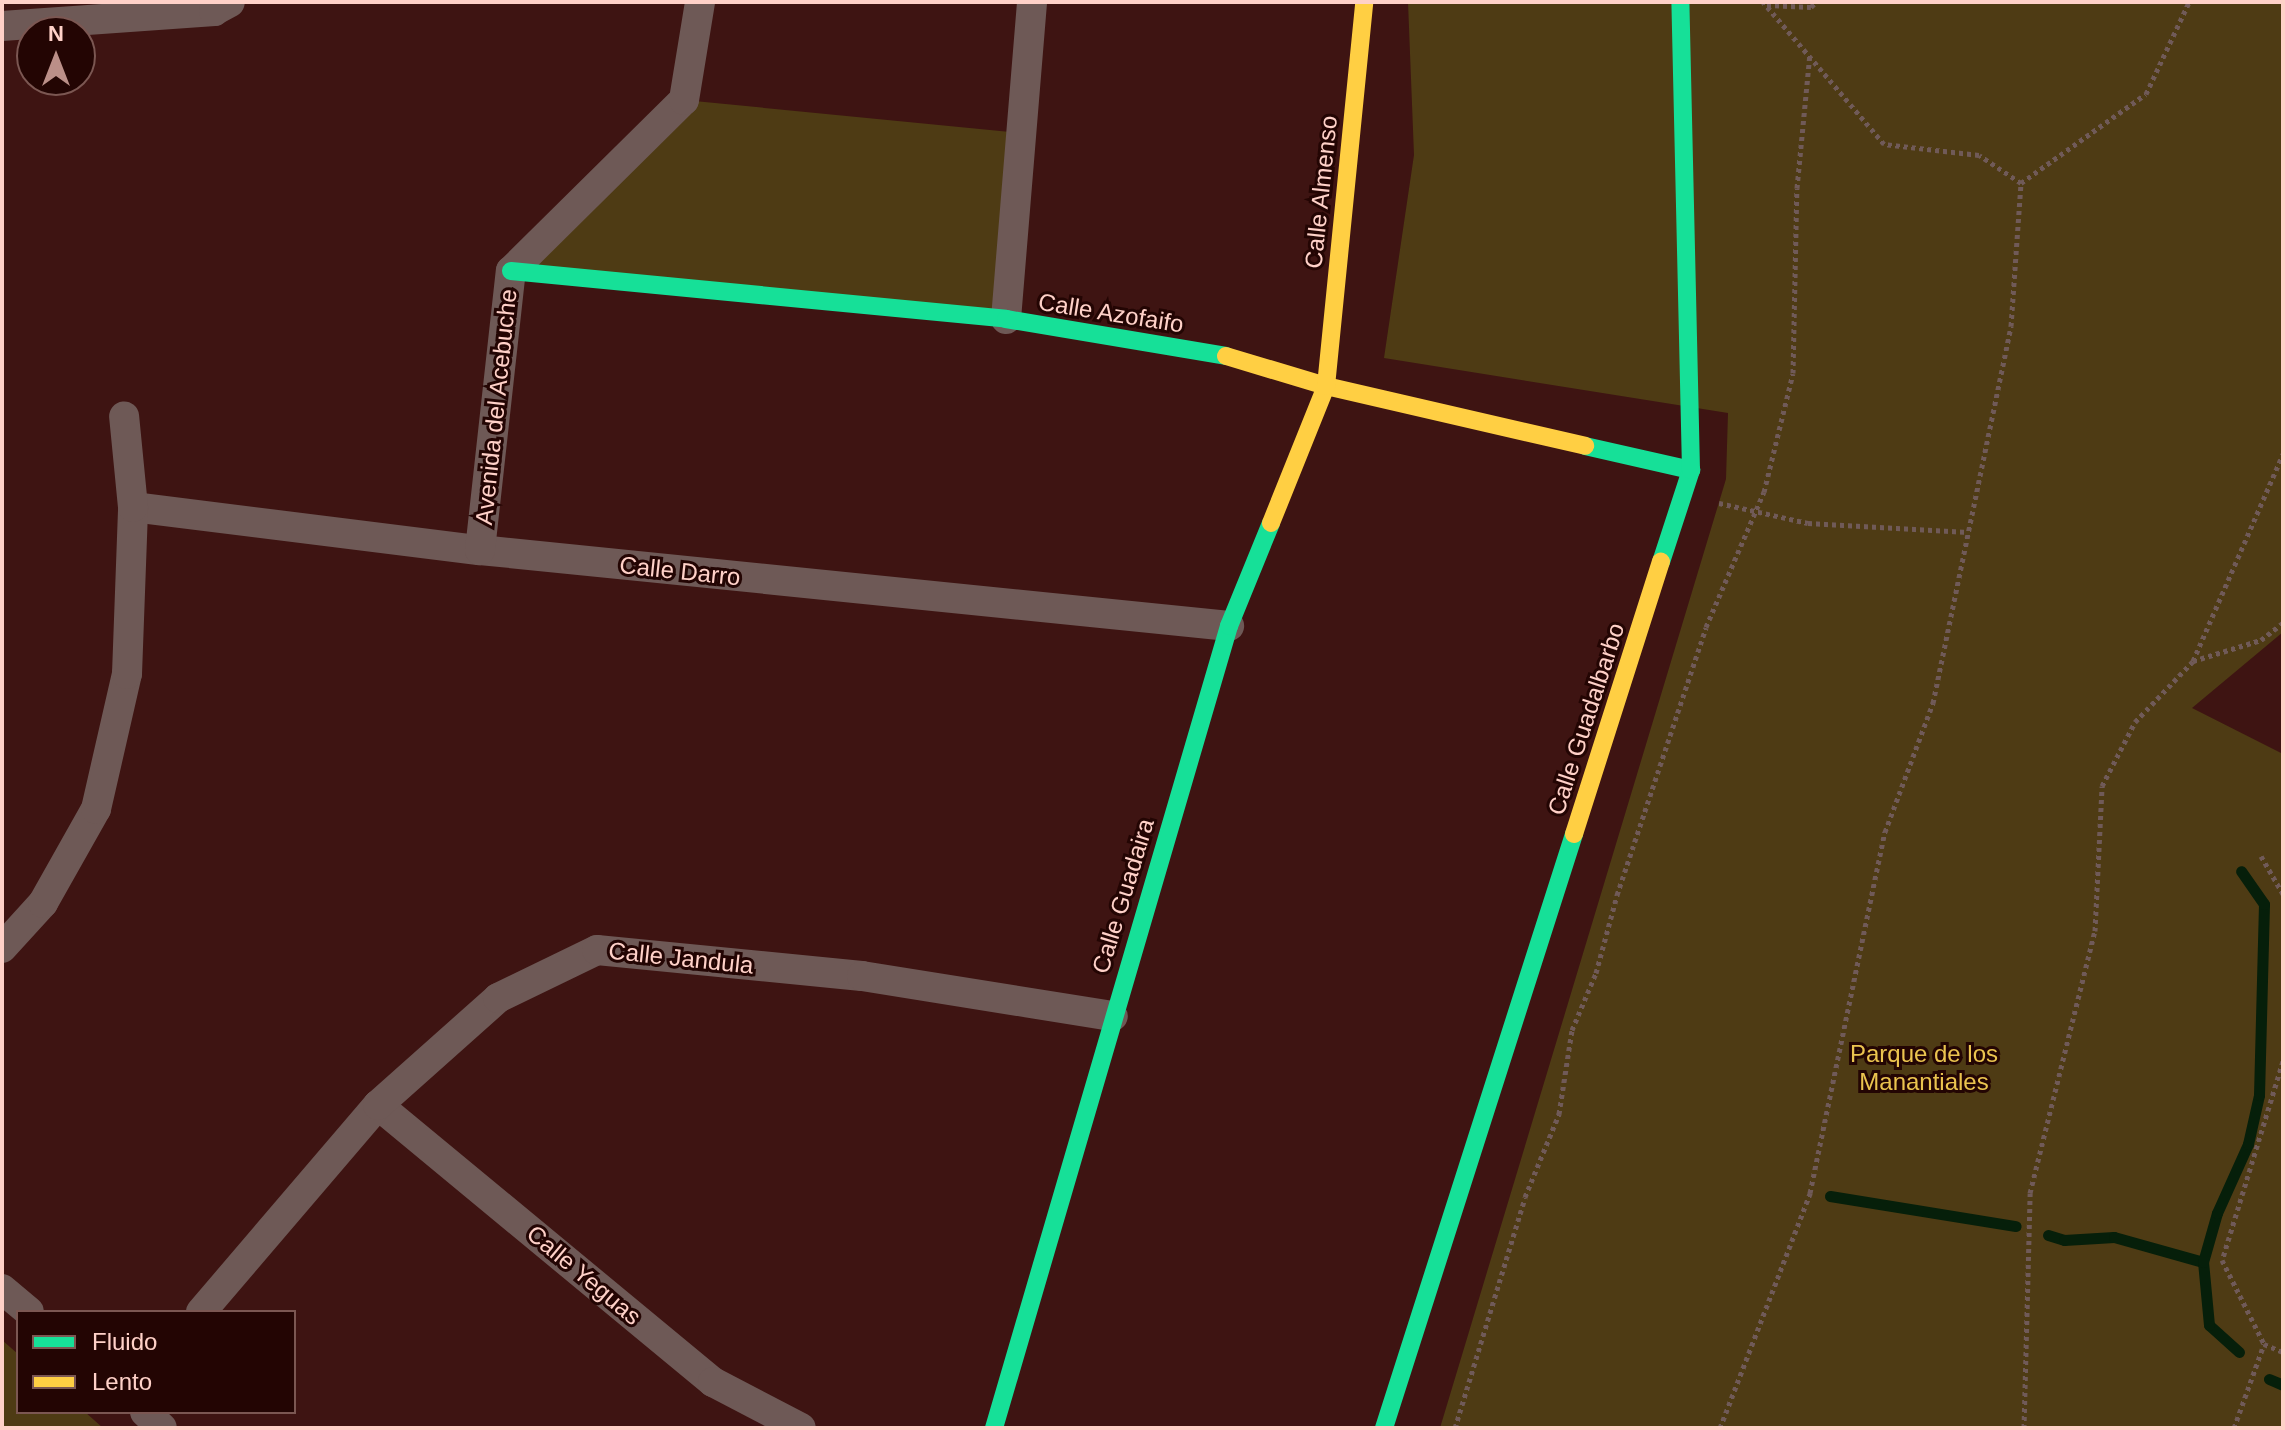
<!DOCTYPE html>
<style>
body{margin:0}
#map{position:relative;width:2285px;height:1430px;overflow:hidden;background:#3e1412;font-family:Arial,sans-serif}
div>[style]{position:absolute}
.green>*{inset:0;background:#4e3b14}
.stream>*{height:11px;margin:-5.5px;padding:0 5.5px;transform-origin:5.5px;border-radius:5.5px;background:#061f0a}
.path>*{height:5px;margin-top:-2.5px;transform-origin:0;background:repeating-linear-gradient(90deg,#705a58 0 4px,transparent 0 8px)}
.street>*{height:30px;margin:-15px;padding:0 15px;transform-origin:15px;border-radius:15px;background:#6e5956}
.fast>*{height:18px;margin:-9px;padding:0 9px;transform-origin:9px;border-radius:9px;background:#16e098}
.slow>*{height:18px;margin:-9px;padding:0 9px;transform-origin:9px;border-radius:9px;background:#ffcf43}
span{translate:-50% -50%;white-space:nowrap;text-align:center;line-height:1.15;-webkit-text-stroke:6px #230503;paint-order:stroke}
.street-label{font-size:24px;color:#ffd1c8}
.park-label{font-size:24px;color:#ebc44f}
.frame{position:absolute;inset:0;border:4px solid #ffd1c8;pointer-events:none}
.legend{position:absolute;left:16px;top:1310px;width:280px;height:104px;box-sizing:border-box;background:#230503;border:2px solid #7b5752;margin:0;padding:10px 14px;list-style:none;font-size:24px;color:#ffd1c8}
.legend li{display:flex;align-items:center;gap:16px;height:40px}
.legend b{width:40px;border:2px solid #7b5752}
.north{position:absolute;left:16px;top:16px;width:80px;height:80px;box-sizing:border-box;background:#230503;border:2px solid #7b5752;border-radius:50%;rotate:0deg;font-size:22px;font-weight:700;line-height:32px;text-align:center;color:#ffd1c8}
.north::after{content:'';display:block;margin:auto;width:28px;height:36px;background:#bb8f88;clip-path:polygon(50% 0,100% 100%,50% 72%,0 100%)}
</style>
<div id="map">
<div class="green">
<i style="clip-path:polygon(1408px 2px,2283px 2px,2283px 632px,2192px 708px,2283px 754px,2283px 1428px,1440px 1428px,1726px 479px,1728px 413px,1384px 358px,1414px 155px)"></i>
<i style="clip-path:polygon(684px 100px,1021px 133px,1006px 319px,511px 271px)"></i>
<i style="clip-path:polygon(2px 1340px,18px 1354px,18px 1412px,85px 1412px,103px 1428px,2px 1428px)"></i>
</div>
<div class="stream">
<i style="left:1830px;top:1196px;width:188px;rotate:9.2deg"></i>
<i style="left:2048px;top:1235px;width:17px;rotate:17deg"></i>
<i style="left:2064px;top:1240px;width:50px;rotate:-3.4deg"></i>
<i style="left:2114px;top:1237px;width:92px;rotate:15.7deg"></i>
<i style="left:2239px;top:1352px;width:40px;rotate:-138deg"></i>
<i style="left:2209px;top:1325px;width:63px;rotate:-95.4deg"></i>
<i style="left:2203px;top:1262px;width:51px;rotate:-74.1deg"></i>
<i style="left:2217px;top:1213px;width:76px;rotate:-65.8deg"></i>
<i style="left:2248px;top:1144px;width:50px;rotate:-77.3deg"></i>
<i style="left:2259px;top:1095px;width:191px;rotate:-88.5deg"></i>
<i style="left:2264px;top:904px;width:40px;rotate:-124.9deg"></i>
<i style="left:2269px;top:1379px;width:15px;rotate:23deg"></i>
</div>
<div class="path">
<i style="left:1767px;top:5px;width:44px;rotate:2.6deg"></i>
<i style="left:1811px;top:7px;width:7px;rotate:-45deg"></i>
<i style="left:2021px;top:183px;width:153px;rotate:-35.5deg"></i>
<i style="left:2146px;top:94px;width:102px;rotate:-64.9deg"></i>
<i style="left:1719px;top:503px;width:91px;rotate:12.7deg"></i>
<i style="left:1808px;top:523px;width:160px;rotate:3.2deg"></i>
<i style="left:2193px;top:661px;width:71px;rotate:-17.2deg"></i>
<i style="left:2261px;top:640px;width:28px;rotate:-38deg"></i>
<i style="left:2261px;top:856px;width:44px;rotate:59.9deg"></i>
<i style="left:2283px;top:1061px;width:208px;rotate:107deg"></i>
<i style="left:2222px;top:1260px;width:94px;rotate:63.4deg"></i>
<i style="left:2264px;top:1344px;width:21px;rotate:23deg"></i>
<i style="left:1455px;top:1428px;width:241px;rotate:-73.1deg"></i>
<i style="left:1525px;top:1197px;width:90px;rotate:-67.7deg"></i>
<i style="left:1559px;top:1114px;width:85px;rotate:-81.2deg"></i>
<i style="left:1572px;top:1030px;width:62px;rotate:-67.2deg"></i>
<i style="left:1596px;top:973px;width:81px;rotate:-74.9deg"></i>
<i style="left:1617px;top:895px;width:282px;rotate:-71.6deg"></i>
<i style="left:1706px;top:627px;width:147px;rotate:-66.8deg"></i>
<i style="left:1764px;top:492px;width:122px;rotate:-76.3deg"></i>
<i style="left:1793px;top:373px;width:185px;rotate:-88.8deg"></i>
<i style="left:1797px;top:188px;width:136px;rotate:-84.5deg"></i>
<i style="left:1720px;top:1428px;width:252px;rotate:-69deg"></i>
<i style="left:1810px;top:1193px;width:369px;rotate:-78.3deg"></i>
<i style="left:1885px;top:832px;width:138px;rotate:-69.6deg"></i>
<i style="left:1933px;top:703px;width:385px;rotate:-78.3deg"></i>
<i style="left:2011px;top:326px;width:143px;rotate:-86deg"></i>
<i style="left:2021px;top:183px;width:50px;rotate:-146.3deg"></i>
<i style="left:1979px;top:155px;width:96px;rotate:-173.4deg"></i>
<i style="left:1884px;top:144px;width:187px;rotate:-130.4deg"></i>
<i style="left:2024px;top:1428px;width:235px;rotate:-88.5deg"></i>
<i style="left:2030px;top:1193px;width:270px;rotate:-76.1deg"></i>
<i style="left:2095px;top:931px;width:145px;rotate:-87.2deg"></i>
<i style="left:2102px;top:786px;width:72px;rotate:-62.7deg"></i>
<i style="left:2135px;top:722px;width:84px;rotate:-46.4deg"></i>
<i style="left:2193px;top:661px;width:226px;rotate:-66.5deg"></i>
<i style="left:2234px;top:1428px;width:89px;rotate:-70.3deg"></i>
</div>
<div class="street">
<i style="left:2px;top:26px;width:213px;rotate:-4deg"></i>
<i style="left:214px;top:11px;width:18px;rotate:-29deg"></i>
<i style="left:1006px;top:319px;width:318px;rotate:-85.3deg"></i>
<i style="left:133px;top:507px;width:350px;rotate:7.1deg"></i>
<i style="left:480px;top:550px;width:753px;rotate:5.79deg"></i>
<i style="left:480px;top:550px;width:281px;rotate:-83.7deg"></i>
<i style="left:511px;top:271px;width:243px;rotate:-44.7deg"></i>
<i style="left:684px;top:100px;width:99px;rotate:-80.7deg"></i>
<i style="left:2px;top:948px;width:61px;rotate:-47.7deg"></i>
<i style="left:43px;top:903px;width:108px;rotate:-60.6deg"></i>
<i style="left:96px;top:809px;width:139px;rotate:-77.1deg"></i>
<i style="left:127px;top:674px;width:167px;rotate:-87.9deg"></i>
<i style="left:133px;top:507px;width:91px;rotate:-95.6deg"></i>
<i style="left:378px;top:1105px;width:435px;rotate:39.6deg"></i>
<i style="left:713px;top:1382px;width:99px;rotate:27.6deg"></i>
<i style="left:2px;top:1289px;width:35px;rotate:40deg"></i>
<i style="left:201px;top:1312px;width:272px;rotate:-49.5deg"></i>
<i style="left:378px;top:1105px;width:161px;rotate:-41.7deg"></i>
<i style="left:498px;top:998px;width:110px;rotate:-25.9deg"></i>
<i style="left:597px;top:950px;width:266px;rotate:5.6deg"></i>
<i style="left:862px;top:976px;width:254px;rotate:9.1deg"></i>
<i style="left:145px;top:1412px;width:23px;rotate:43deg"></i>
</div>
<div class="fast">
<i style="left:511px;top:271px;width:497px;rotate:5.5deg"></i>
<i style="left:1006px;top:319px;width:223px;rotate:9.5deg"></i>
<i style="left:1585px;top:446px;width:109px;rotate:12.8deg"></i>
<i style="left:1661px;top:562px;width:97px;rotate:-71.9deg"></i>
<i style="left:1691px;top:470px;width:468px;rotate:-91.3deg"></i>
<i style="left:994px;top:1428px;width:836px;rotate:-73.67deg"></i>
<i style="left:1229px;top:626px;width:111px;rotate:-67.8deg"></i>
<i style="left:1384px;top:1428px;width:624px;rotate:-72.26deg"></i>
</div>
<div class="slow">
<i style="left:1226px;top:356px;width:104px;rotate:16.7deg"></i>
<i style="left:1326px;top:386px;width:266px;rotate:13deg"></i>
<i style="left:1271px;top:523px;width:148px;rotate:-68.1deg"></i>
<i style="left:1326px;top:386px;width:386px;rotate:-84.3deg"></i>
<i style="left:1574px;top:834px;width:286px;rotate:-72.3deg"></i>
</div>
<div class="street-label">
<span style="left:1321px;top:192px;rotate:-84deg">Calle Almenso</span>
<span style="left:1111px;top:313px;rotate:9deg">Calle Azofaifo</span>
<span style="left:496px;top:407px;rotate:-84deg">Avenida del Acebuche</span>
<span style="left:680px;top:571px;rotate:6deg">Calle Darro</span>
<span style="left:1586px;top:719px;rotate:-72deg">Calle Guadalbarbo</span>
<span style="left:1123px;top:896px;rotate:-73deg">Calle Guadaira</span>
<span style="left:681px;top:958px;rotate:6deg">Calle Jandula</span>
<span style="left:584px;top:1275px;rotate:40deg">Calle Yeguas</span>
</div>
<div class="park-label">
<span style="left:1924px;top:1068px">Parque de los<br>Manantiales</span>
</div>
<div class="frame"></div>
<ul class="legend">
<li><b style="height:10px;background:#16e098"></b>Fluido</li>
<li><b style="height:10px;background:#ffcf43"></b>Lento</li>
</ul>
<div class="north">N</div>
</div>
